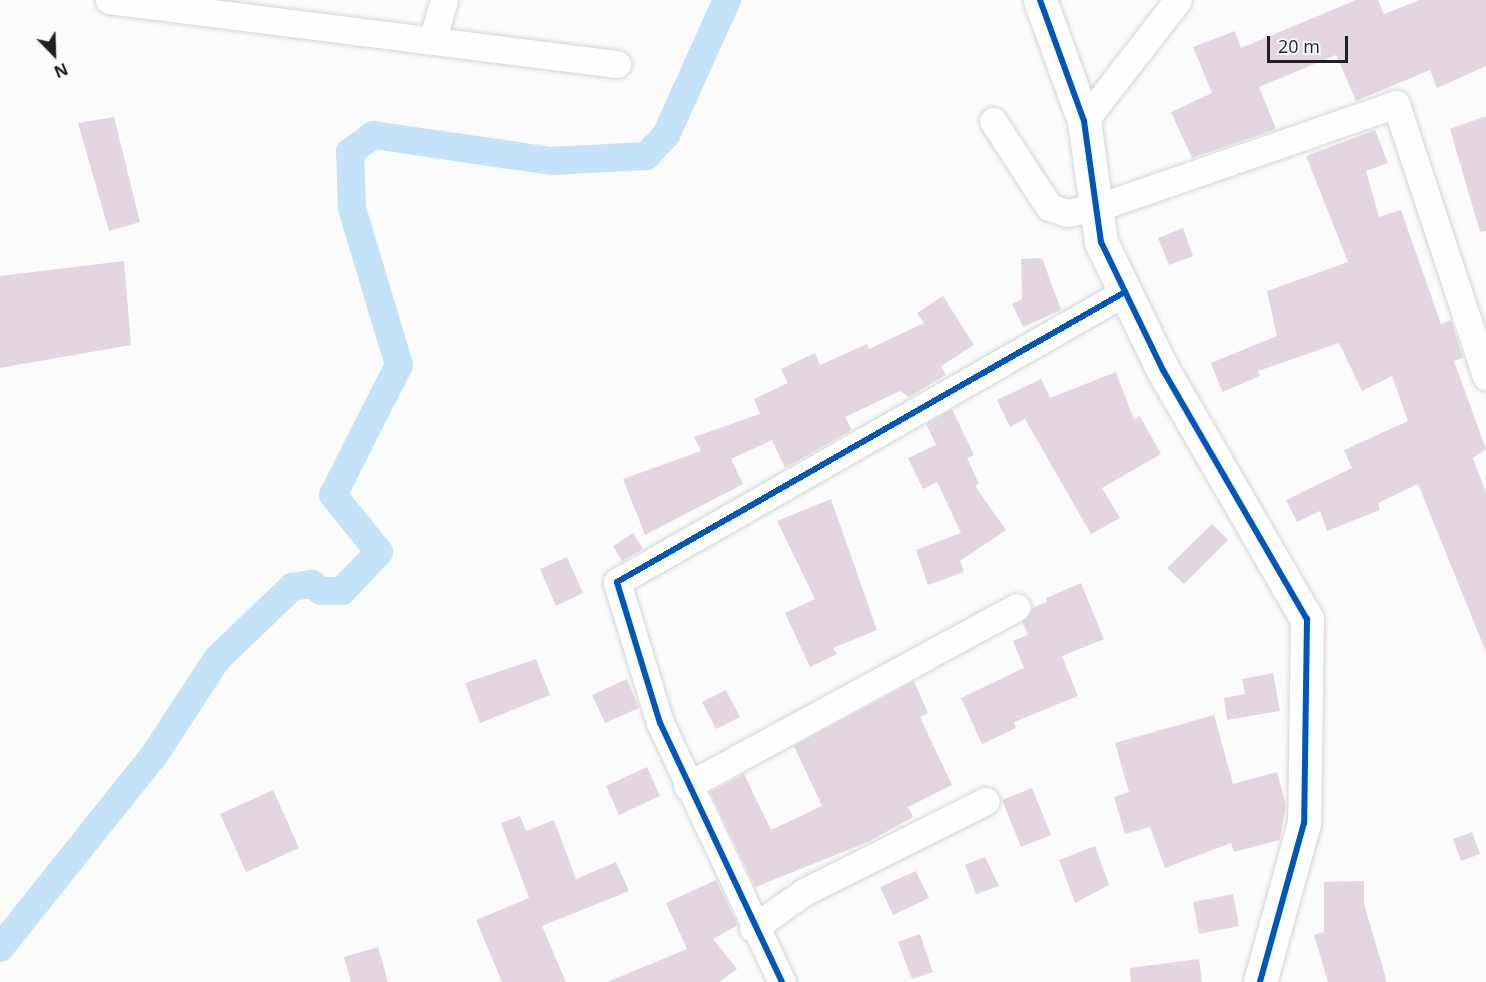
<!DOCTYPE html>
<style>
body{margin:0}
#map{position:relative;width:1486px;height:982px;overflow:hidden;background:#fbfbfb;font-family:"Open Sans",sans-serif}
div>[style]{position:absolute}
.canal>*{height:28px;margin:-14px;padding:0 14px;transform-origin:14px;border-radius:14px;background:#c4e2f8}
.building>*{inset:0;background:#e4d6e0}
.roads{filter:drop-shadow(0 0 2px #d5d5d5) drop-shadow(0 0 2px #d5d5d5)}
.minor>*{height:27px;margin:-13.5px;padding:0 13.5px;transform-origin:13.5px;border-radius:13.5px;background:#fefefe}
.tertiary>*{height:33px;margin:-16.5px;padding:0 16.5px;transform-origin:16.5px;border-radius:16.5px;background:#fefefe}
.cycleway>*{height:6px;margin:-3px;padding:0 3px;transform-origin:3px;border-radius:3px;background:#0057b8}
span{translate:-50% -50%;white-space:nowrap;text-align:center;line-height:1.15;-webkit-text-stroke:4.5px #fafbfc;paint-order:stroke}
.north{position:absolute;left:24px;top:24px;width:60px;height:60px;-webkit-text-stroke:4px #fafbfc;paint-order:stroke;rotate:157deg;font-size:16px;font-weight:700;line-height:24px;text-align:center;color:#1f2020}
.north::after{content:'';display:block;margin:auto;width:21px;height:27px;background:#1f2020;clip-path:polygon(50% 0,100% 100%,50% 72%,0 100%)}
.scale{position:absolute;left:1267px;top:36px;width:81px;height:27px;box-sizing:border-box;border:3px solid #1f2020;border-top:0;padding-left:8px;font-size:18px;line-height:21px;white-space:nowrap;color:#1f2020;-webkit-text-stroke:4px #fafbfc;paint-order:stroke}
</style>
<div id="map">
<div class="canal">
<i style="left:0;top:948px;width:248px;rotate:-51.4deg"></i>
<i style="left:155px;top:754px;width:113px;rotate:-56.9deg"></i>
<i style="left:217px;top:659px;width:104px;rotate:-43.8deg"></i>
<i style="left:292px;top:587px;width:20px;rotate:-9deg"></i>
<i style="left:312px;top:584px;width:11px;rotate:38deg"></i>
<i style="left:321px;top:591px;width:21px"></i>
<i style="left:342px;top:591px;width:54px;rotate:-46.5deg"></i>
<i style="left:379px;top:552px;width:73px;rotate:-128.9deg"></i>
<i style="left:333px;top:495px;width:146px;rotate:-63.1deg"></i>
<i style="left:399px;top:365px;width:164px;rotate:-106.7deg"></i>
<i style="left:352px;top:208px;width:56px;rotate:-92deg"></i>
<i style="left:350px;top:152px;width:29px;rotate:-36deg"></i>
<i style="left:373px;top:135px;width:180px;rotate:8.3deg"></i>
<i style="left:551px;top:161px;width:95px;rotate:-3deg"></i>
<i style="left:646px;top:156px;width:29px;rotate:-46deg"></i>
<i style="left:666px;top:135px;width:148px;rotate:-65.7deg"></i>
</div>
<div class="building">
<i style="clip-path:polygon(1356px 0,1378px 0,1384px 14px,1420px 0,1486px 0,1486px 66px,1437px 88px,1430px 70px,1356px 101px,1336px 55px,1259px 87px,1276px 129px,1192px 158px,1171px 112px,1212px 93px,1193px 47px,1235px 31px,1241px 48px)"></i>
<i style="clip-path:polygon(1486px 116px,1486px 231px,1480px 232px,1450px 129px)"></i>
<i style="clip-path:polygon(114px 117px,140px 222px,109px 231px,78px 123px)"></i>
<i style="clip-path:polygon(1375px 130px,1388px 163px,1366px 171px,1379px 217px,1401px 210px,1441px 324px,1451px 320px,1463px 358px,1454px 361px,1486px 449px,1473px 458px,1486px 492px,1486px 652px,1418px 484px,1378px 503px,1380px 510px,1327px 531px,1320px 511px,1297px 522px,1286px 500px,1352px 468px,1344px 450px,1408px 421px,1392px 376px,1362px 391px,1339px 343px,1258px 371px,1260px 376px,1222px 392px,1211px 363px,1277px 336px,1267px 291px,1348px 262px,1306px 156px)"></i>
<i style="clip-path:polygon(1183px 228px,1193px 256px,1169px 265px,1158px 238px)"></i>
<i style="clip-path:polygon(1042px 258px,1061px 310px,1023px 327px,1012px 304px,1022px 299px,1021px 259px)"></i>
<i style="clip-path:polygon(124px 261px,131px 345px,0 368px,0 276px)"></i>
<i style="clip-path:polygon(943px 296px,974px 345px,941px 366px,946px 375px,909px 397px,900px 391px,845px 417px,852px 430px,785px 468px,772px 440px,731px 459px,743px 484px,645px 535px,623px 479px,701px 451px,694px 437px,760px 414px,754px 399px,788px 383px,781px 369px,815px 353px,820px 365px,867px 344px,869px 349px,924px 323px,917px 313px)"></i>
<i style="clip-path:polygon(1116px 372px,1134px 420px,1140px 416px,1161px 454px,1102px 488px,1120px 518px,1091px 534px,1025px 419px,1010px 427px,997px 400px,1041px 379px,1050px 398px)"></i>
<i style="clip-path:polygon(952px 409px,974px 455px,967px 458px,979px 484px,975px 486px,1006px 530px,960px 561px,964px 572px,928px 585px,916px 550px,961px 533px,937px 482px,923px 489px,908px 458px,936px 445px,926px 424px)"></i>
<i style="clip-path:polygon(831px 499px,877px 630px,833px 648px,837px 654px,810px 667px,785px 613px,815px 599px,777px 521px)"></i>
<i style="clip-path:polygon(1212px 524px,1228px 540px,1184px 584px,1167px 568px)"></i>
<i style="clip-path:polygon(633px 533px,643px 549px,622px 561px,613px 546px)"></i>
<i style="clip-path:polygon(567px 557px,583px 593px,556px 606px,540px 569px)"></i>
<i style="clip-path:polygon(1081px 583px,1104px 639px,1062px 656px,1078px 696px,1014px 722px,1016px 728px,982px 744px,961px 698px,1024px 668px,1013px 641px,1028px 635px,1022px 622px,1033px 608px,1047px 602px,1046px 598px)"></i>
<i style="clip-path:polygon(536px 659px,550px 695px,480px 723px,465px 683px)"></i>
<i style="clip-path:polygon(1273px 673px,1280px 711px,1227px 720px,1224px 698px,1245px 694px,1242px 679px)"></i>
<i style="clip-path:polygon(627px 679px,639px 708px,605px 723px,592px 695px)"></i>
<i style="clip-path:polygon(914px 681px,928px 713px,920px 717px,952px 785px,908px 807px,913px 817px,868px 842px,755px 887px,710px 792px,744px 774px,771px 830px,822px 806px,794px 746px)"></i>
<i style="clip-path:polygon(726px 690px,740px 717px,716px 729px,702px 702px)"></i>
<i style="clip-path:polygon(1214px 715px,1233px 784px,1277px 772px,1286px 805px,1280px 840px,1234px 852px,1231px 843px,1165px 868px,1150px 827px,1125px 834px,1114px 797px,1129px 792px,1115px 743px)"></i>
<i style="clip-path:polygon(647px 767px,660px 796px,619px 815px,606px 786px)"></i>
<i style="clip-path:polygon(1032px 788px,1051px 835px,1021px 847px,1002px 800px)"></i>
<i style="clip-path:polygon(273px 790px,299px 848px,246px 872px,220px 814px)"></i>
<i style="clip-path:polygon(520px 816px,526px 831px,554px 820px,576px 879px,616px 862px,629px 891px,542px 926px,566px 982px,502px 982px,476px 920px,529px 898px,501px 823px)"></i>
<i style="clip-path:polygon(1472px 832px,1480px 854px,1461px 861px,1453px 839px)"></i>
<i style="clip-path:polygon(1095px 846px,1109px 885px,1075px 903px,1059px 860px)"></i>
<i style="clip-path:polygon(985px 857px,999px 886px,976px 894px,965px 865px)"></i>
<i style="clip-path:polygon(916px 871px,929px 898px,893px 915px,880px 887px)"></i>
<i style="clip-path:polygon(716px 880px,738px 925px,713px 939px,737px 969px,719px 982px,607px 982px,687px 949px,666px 903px)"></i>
<i style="clip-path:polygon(1364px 881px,1364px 904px,1387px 982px,1328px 982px,1314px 935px,1324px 932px,1324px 882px)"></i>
<i style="clip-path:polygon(1233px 894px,1239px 926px,1199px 934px,1193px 902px)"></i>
<i style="clip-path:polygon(920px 934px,933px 972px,912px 979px,898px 942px)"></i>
<i style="clip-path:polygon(378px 947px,388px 982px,351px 982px,344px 957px)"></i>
<i style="clip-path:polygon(1199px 959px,1202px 982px,1131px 982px,1130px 968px)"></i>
</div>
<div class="roads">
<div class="minor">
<i style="left:109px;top:0;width:512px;rotate:7.18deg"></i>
<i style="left:432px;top:41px;width:43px;rotate:-73.7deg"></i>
<i style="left:993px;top:121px;width:103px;rotate:56.9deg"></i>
<i style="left:1049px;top:207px;width:19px;rotate:18deg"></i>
<i style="left:1067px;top:213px;width:33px;rotate:-11deg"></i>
<i style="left:1099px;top:207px;width:314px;rotate:-19.1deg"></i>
<i style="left:1396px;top:104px;width:287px;rotate:71.7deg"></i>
<i style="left:1084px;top:121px;width:153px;rotate:-52.2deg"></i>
<i style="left:687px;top:786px;width:375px;rotate:-28.5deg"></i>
<i style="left:753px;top:928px;width:62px;rotate:-35.2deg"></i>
<i style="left:804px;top:892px;width:203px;rotate:-26.6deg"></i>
<i style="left:782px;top:982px;width:286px;rotate:-115.2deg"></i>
<i style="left:660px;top:723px;width:147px;rotate:-107deg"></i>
<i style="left:617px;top:582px;width:585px;rotate:-29.72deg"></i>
</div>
<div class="tertiary">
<i style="left:1040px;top:0;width:129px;rotate:70deg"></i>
<i style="left:1084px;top:121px;width:122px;rotate:82deg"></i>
<i style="left:1101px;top:242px;width:142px;rotate:64.2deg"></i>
<i style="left:1163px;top:370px;width:288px;rotate:60deg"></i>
<i style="left:1307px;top:619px;width:204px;rotate:90.8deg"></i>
<i style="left:1304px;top:823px;width:165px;rotate:105.5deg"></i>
</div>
</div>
<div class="cycleway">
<i style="left:1040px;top:0;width:129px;rotate:70deg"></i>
<i style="left:1084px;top:121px;width:122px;rotate:82deg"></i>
<i style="left:1101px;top:242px;width:142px;rotate:64.2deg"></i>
<i style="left:1163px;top:370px;width:288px;rotate:60deg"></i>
<i style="left:1307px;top:619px;width:204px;rotate:90.8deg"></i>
<i style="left:1304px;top:823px;width:165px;rotate:105.5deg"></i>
<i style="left:782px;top:982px;width:286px;rotate:-115.2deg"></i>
<i style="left:660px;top:723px;width:147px;rotate:-107deg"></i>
<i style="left:617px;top:582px;width:585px;rotate:-29.72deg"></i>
</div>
<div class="north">N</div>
<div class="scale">20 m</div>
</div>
